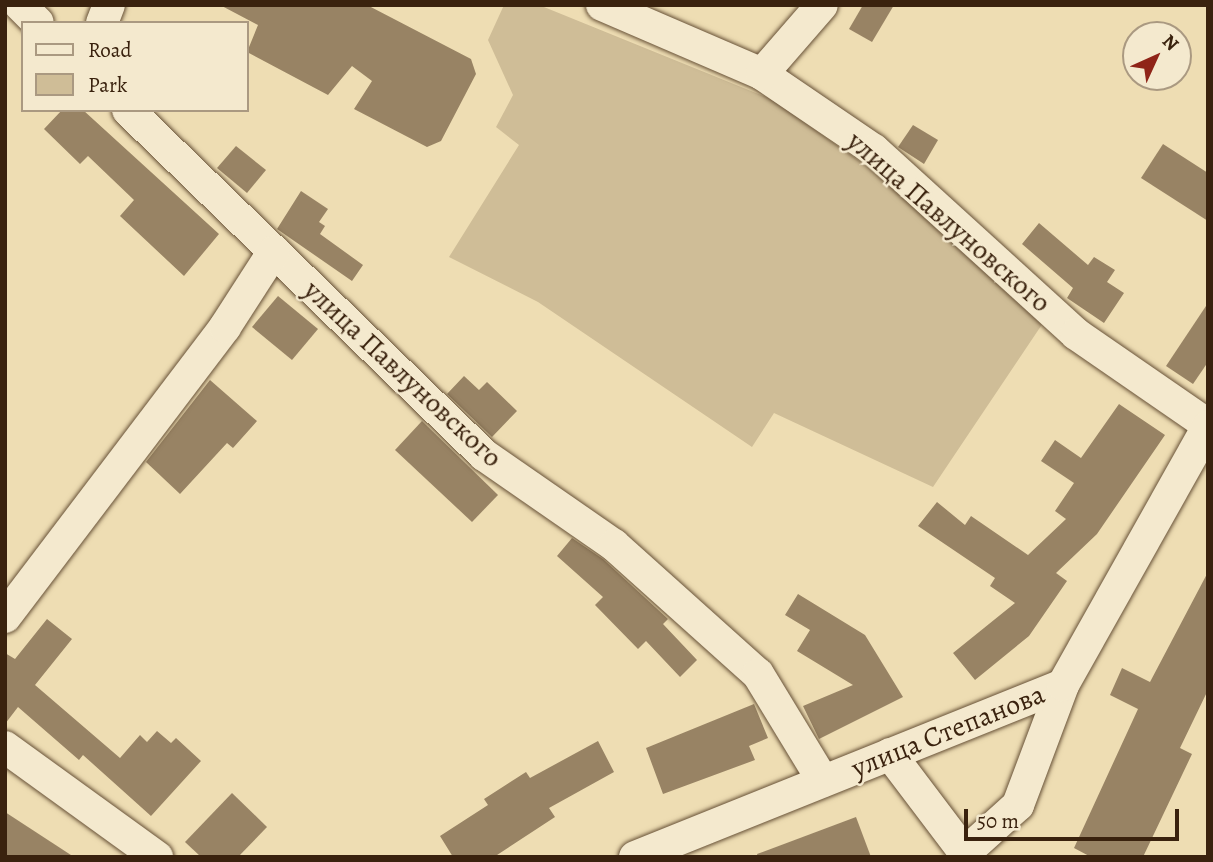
<!DOCTYPE html>
<meta charset="utf-8">
<style>
body{margin:0}
#map{position:relative;width:1213px;height:862px;overflow:hidden;background:#eeddb3;font-family:Alegreya,serif}
div>[style]{position:absolute}
.green>*{inset:0;background:#cfbd97}
.building>*{inset:0;background:#988364}
.roads{filter:drop-shadow(0 0 2px #675137) drop-shadow(0 0 2px #675137)}
.minor>*{height:32px;margin:-16px;padding:0 16px;transform-origin:16px;border-radius:16px;background:#f4e9ce}
span{translate:-50% -50%;white-space:nowrap;text-align:center;line-height:1.15;-webkit-text-stroke:5px #f4e9ce;paint-order:stroke}
.street-label{font-size:28px;color:#3a220e}
.frame{position:absolute;inset:0;border:7px solid #3a220e;pointer-events:none}
.legend{position:absolute;left:21px;top:21px;width:228px;height:91px;box-sizing:border-box;background:#f4e9ce;border:2px solid #aa9981;margin:0;padding:9px 12px;list-style:none;font-size:21px;color:#3a220e}
.legend li{display:flex;align-items:center;gap:14px;height:35px}
.legend b{width:35px;border:2px solid #aa9981}
.north{position:absolute;left:1122px;top:21px;width:70px;height:70px;box-sizing:border-box;background:#f4e9ce;border:2px solid #aa9981;border-radius:50%;rotate:45deg;font-size:19px;font-weight:700;line-height:28px;text-align:center;color:#3a220e}
.north::after{content:'';display:block;margin:auto;width:24px;height:32px;background:#8f2418;clip-path:polygon(50% 0,100% 100%,50% 72%,0 100%)}
.scale{position:absolute;left:964px;top:809px;width:215px;height:32px;box-sizing:border-box;border:4px solid #3a220e;border-top:0;padding-left:9px;font-size:21px;line-height:24px;white-space:nowrap;color:#3a220e;-webkit-text-stroke:5px #f4e9ce;paint-order:stroke}
</style>
<div id="map">
<div class="green">
<i style="clip-path:polygon(504px 5px,539px 5px,771px 99px,899px 189px,1043px 323px,933px 487px,774px 413px,752px 447px,538px 302px,449px 257px,519px 145px,496px 127px,513px 95px,488px 40px)"></i>
</div>
<div class="building">
<i style="clip-path:polygon(220px 5px,367px 5px,471px 59px,476px 74px,441px 141px,427px 147px,354px 109px,372px 81px,352px 66px,328px 95px,247px 52px,258px 25px)"></i>
<i style="clip-path:polygon(863px 5px,894px 5px,872px 42px,849px 29px)"></i>
<i style="clip-path:polygon(62px 110px,83px 110px,219px 234px,184px 276px,120px 216px,134px 200px,88px 156px,80px 164px,44px 129px)"></i>
<i style="clip-path:polygon(913px 125px,938px 140px,924px 164px,898px 147px)"></i>
<i style="clip-path:polygon(1163px 144px,1208px 173px,1208px 221px,1141px 178px)"></i>
<i style="clip-path:polygon(236px 146px,266px 170px,247px 193px,217px 168px)"></i>
<i style="clip-path:polygon(301px 191px,328px 209px,319px 222px,325px 226px,320px 234px,363px 265px,352px 281px,277px 229px)"></i>
<i style="clip-path:polygon(1039px 223px,1088px 265px,1094px 257px,1115px 270px,1107px 282px,1124px 293px,1104px 323px,1067px 298px,1073px 288px,1022px 244px)"></i>
<i style="clip-path:polygon(278px 296px,318px 329px,292px 360px,252px 327px)"></i>
<i style="clip-path:polygon(1208px 303px,1208px 362px,1193px 384px,1166px 366px)"></i>
<i style="clip-path:polygon(464px 376px,479px 390px,487px 382px,517px 411px,492px 437px,447px 394px)"></i>
<i style="clip-path:polygon(210px 380px,257px 421px,233px 448px,227px 443px,180px 494px,146px 462px)"></i>
<i style="clip-path:polygon(1119px 404px,1165px 435px,1097px 534px,1056px 573px,1067px 581px,1029px 636px,975px 680px,953px 653px,1015px 603px,990px 586px,995px 578px,918px 526px,937px 502px,965px 525px,971px 516px,1028px 555px,1066px 519px,1055px 511px,1074px 483px,1041px 461px,1055px 440px,1081px 458px)"></i>
<i style="clip-path:polygon(422px 421px,498px 495px,472px 522px,395px 450px)"></i>
<i style="clip-path:polygon(572px 538px,603px 559px,668px 619px,663px 624px,697px 660px,680px 677px,646px 641px,638px 649px,595px 605px,603px 597px,557px 556px)"></i>
<i style="clip-path:polygon(1208px 572px,1208px 690px,1180px 748px,1192px 754px,1143px 857px,1091px 857px,1074px 848px,1138px 709px,1110px 695px,1122px 668px,1150px 682px)"></i>
<i style="clip-path:polygon(798px 594px,865px 635px,903px 697px,819px 739px,803px 706px,853px 685px,797px 651px,810px 630px,785px 615px)"></i>
<i style="clip-path:polygon(47px 619px,72px 639px,35px 685px,120px 758px,140px 735px,147px 742px,157px 731px,171px 743px,176px 738px,201px 761px,151px 816px,83px 755px,79px 760px,18px 707px,5px 724px,5px 653px,15px 659px)"></i>
<i style="clip-path:polygon(754px 704px,768px 738px,749px 746px,755px 760px,663px 794px,646px 748px)"></i>
<i style="clip-path:polygon(598px 741px,614px 772px,549px 808px,555px 817px,494px 857px,453px 857px,440px 836px,488px 805px,484px 799px,526px 772px,530px 778px)"></i>
<i style="clip-path:polygon(232px 793px,267px 827px,238px 857px,201px 857px,185px 842px)"></i>
<i style="clip-path:polygon(5px 812px,74px 857px,5px 857px)"></i>
<i style="clip-path:polygon(856px 817px,871px 857px,758px 857px,757px 854px)"></i>
</div>
<div class="roads">
<div class="minor">
<i style="left:20px;top:5px;width:25px;rotate:45deg"></i>
<i style="left:602px;top:5px;width:174px;rotate:23.3deg"></i>
<i style="left:762px;top:74px;width:135px;rotate:34.2deg"></i>
<i style="left:874px;top:150px;width:273px;rotate:42.3deg"></i>
<i style="left:1076px;top:334px;width:160px;rotate:34.6deg"></i>
<i style="left:102px;top:23px;width:19px;rotate:-69deg"></i>
<i style="left:762px;top:74px;width:91px;rotate:-49deg"></i>
<i style="left:128px;top:110px;width:496px;rotate:44.1deg"></i>
<i style="left:484px;top:455px;width:158px;rotate:34.7deg"></i>
<i style="left:614px;top:545px;width:193px;rotate:41.9deg"></i>
<i style="left:758px;top:674px;width:125px;rotate:58.7deg"></i>
<i style="left:5px;top:617px;width:364px;rotate:-52.8deg"></i>
<i style="left:225px;top:327px;width:90px;rotate:-57.2deg"></i>
<i style="left:5px;top:747px;width:188px;rotate:35.9deg"></i>
<i style="left:890px;top:754px;width:129px;rotate:52.9deg"></i>
<i style="left:966px;top:852px;width:70px;rotate:-42.1deg"></i>
<i style="left:1018px;top:805px;width:128px;rotate:-69.4deg"></i>
<i style="left:635px;top:857px;width:461px;rotate:-21.9deg"></i>
<i style="left:1063px;top:685px;width:296px;rotate:-60.7deg"></i>
</div>
</div>
<div class="street-label">
<span style="left:949px;top:222px;rotate:41deg">улица Павлуновского</span>
<span style="left:403px;top:374px;rotate:43deg">улица Павлуновского</span>
<span style="left:948px;top:731px;rotate:-22deg">улица Степанова</span>
</div>
<div class="frame"></div>
<ul class="legend">
<li><b style="height:9px;background:#f4e9ce"></b>Road</li>
<li><b style="height:19px;background:#cfbd97"></b>Park</li>
</ul>
<div class="north">N</div>
<div class="scale">50 m</div>
</div>
